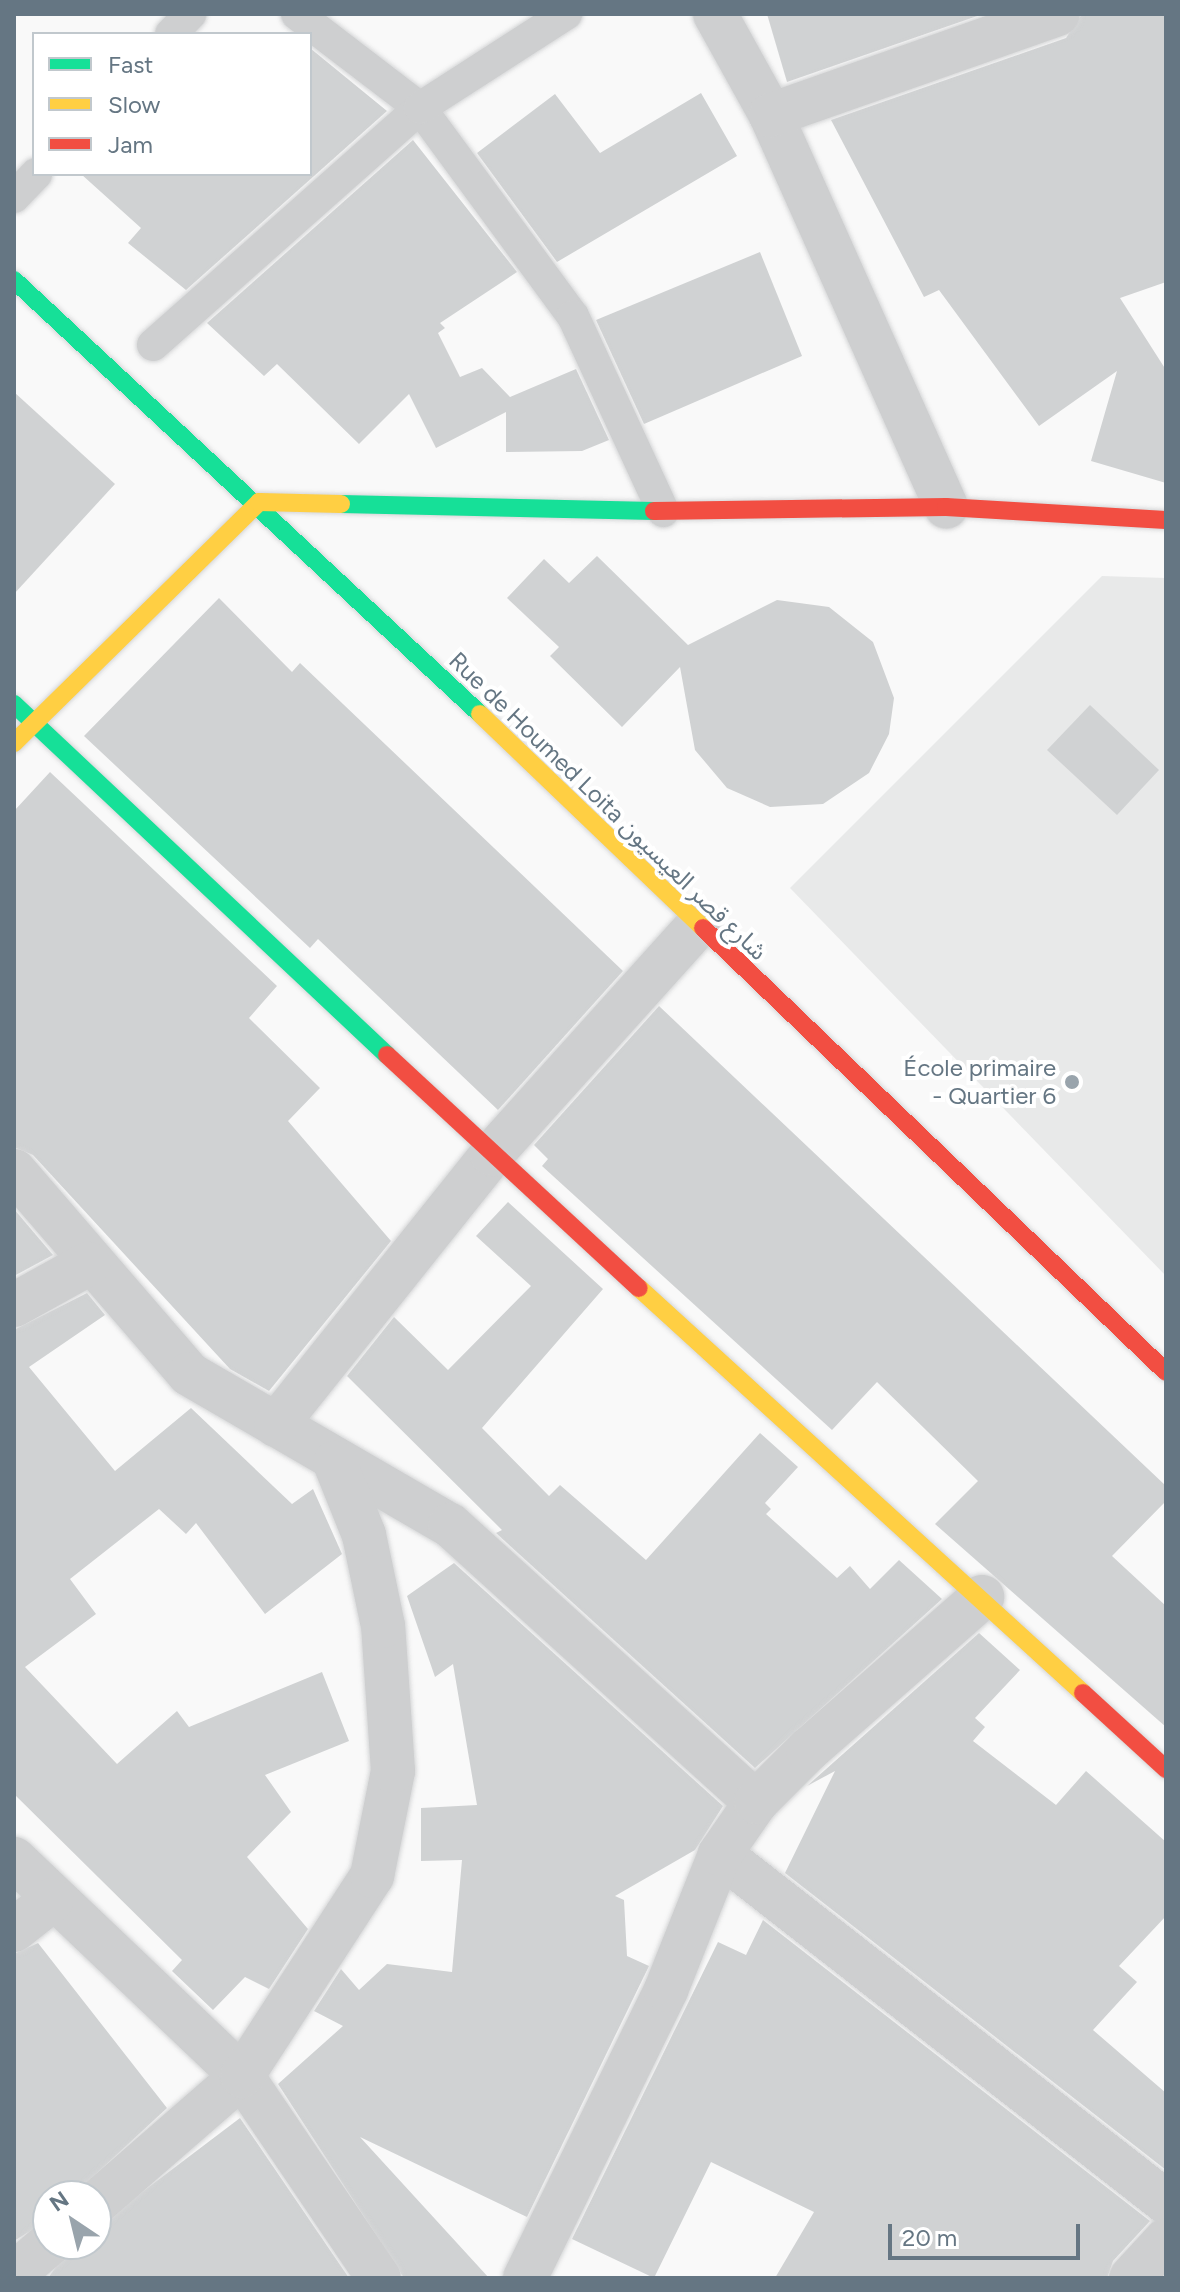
<!DOCTYPE html>
<meta charset="utf-8">
<style>
body{margin:0}
#map{position:relative;width:1180px;height:2292px;overflow:hidden;background:#f9f9f9;font-family:Figtree,"Noto Sans Arabic",sans-serif}
div>[style]{position:absolute}
.built>*{inset:0;background:#e8e9e9}
.building>*{inset:0;background:#d0d2d3}
.roads{filter:drop-shadow(0 0 2px #d5d6d7) drop-shadow(0 0 2px #d5d6d7)}
.lane>*{height:32px;margin:-16px;padding:0 16px;transform-origin:16px;border-radius:16px;background:#cecfd0}
.street>*{height:44px;margin:-22px;padding:0 22px;transform-origin:22px;border-radius:22px;background:#cecfd0}
.fast>*{height:18px;margin:-9px;padding:0 9px;transform-origin:9px;border-radius:9px;background:#16e098}
.slow>*{height:18px;margin:-9px;padding:0 9px;transform-origin:9px;border-radius:9px;background:#ffcf43}
.jam>*{height:18px;margin:-9px;padding:0 9px;transform-origin:9px;border-radius:9px;background:#f24e42}
.dots>*{width:22px;height:22px;translate:-50% -50%;box-sizing:border-box;border:4px solid #fff;border-radius:50%}
span{translate:-50% -50%;white-space:nowrap;text-align:center;line-height:1.15;-webkit-text-stroke:8px #fff;paint-order:stroke}
.street-label{font-size:24px;color:#657683}
.poi-label{font-size:24px;color:#657683}
.right{translate:-100% -50%;text-align:right}
.frame{position:absolute;inset:0;border:16px solid #657683;pointer-events:none}
.legend{position:absolute;left:32px;top:32px;width:280px;height:144px;box-sizing:border-box;background:#fff;border:2px solid #c1c8cd;margin:0;padding:10px 14px;list-style:none;font-size:24px;color:#657683}
.legend li{display:flex;align-items:center;gap:16px;height:40px}
.legend b{width:40px;border:2px solid #c1c8cd}
.north{position:absolute;left:32px;top:2180px;width:80px;height:80px;box-sizing:border-box;background:#fff;border:2px solid #c1c8cd;border-radius:50%;rotate:325deg;font-size:22px;font-weight:700;line-height:32px;text-align:center;color:#657683}
.north::after{content:'';display:block;margin:auto;width:28px;height:36px;background:#99a4ac;clip-path:polygon(50% 0,100% 100%,50% 72%,0 100%)}
.scale{position:absolute;left:888px;top:2224px;width:192px;height:36px;box-sizing:border-box;border:4px solid #657683;border-top:0;padding-left:10px;font-size:24px;line-height:28px;white-space:nowrap;color:#657683;-webkit-text-stroke:6px #fff;paint-order:stroke}
</style>
<div id="map">
<div class="built">
<i style="clip-path:polygon(1102px 576px,1166px 578px,1166px 1276px,790px 888px)"></i>
</div>
<div class="building">
<i style="clip-path:polygon(767px 14px,983px 14px,787px 82px)"></i>
<i style="clip-path:polygon(1082px 14px,1166px 14px,1166px 282px,1120px 298px,1166px 370px,1166px 483px,1091px 461px,1117px 371px,1039px 426px,939px 290px,924px 297px,831px 120px,1066px 38px)"></i>
<i style="clip-path:polygon(310px 48px,387px 111px,186px 290px,128px 243px,141px 228px,81px 174px,310px 174px)"></i>
<i style="clip-path:polygon(701px 93px,737px 156px,557px 262px,477px 153px,555px 94px,600px 153px)"></i>
<i style="clip-path:polygon(413px 140px,517px 272px,440px 323px,445px 328px,438px 333px,460px 377px,482px 368px,510px 397px,576px 369px,609px 440px,582px 451px,506px 452px,506px 412px,436px 448px,409px 394px,359px 444px,277px 364px,264px 376px,207px 323px)"></i>
<i style="clip-path:polygon(760px 252px,802px 356px,644px 424px,596px 320px)"></i>
<i style="clip-path:polygon(14px 392px,115px 484px,14px 594px)"></i>
<i style="clip-path:polygon(597px 556px,688px 645px,777px 600px,829px 607px,873px 642px,894px 698px,889px 734px,869px 773px,823px 804px,770px 807px,727px 788px,695px 750px,680px 667px,622px 727px,550px 656px,559px 647px,507px 598px,544px 559px,569px 583px)"></i>
<i style="clip-path:polygon(219px 598px,292px 672px,300px 663px,623px 971px,498px 1110px,318px 939px,310px 948px,84px 736px)"></i>
<i style="clip-path:polygon(1090px 705px,1159px 770px,1117px 815px,1047px 750px)"></i>
<i style="clip-path:polygon(50px 772px,277px 986px,249px 1018px,320px 1088px,288px 1121px,391px 1241px,269px 1391px,230px 1369px,33px 1155px,14px 1147px,15px 810px)"></i>
<i style="clip-path:polygon(659px 1006px,1166px 1486px,1166px 1501px,1112px 1556px,1166px 1606px,1166px 1727px,935px 1524px,978px 1481px,877px 1382px,832px 1430px,542px 1166px,548px 1159px,534px 1145px)"></i>
<i style="clip-path:polygon(508px 1202px,603px 1289px,482px 1428px,549px 1496px,560px 1485px,646px 1560px,760px 1433px,798px 1467px,765px 1503px,771px 1509px,766px 1514px,837px 1578px,850px 1566px,870px 1589px,899px 1560px,942px 1599px,755px 1768px,496px 1533px,502px 1530px,347px 1376px,394px 1317px,448px 1370px,531px 1286px,476px 1236px)"></i>
<i style="clip-path:polygon(14px 1209px,53px 1255px,14px 1276px)"></i>
<i style="clip-path:polygon(87px 1293px,105px 1315px,29px 1367px,115px 1471px,191px 1408px,292px 1504px,313px 1489px,342px 1554px,265px 1614px,196px 1523px,186px 1534px,159px 1509px,70px 1579px,96px 1614px,25px 1667px,117px 1764px,177px 1711px,189px 1727px,322px 1672px,349px 1741px,265px 1775px,291px 1812px,247px 1857px,308px 1929px,269px 1989px,245px 1977px,213px 2010px,172px 1971px,182px 1960px,14px 1794px,14px 1330px)"></i>
<i style="clip-path:polygon(454px 1563px,723px 1806px,695px 1850px,615px 1896px,624px 1900px,627px 1956px,649px 1966px,527px 2217px,360px 2137px,489px 2278px,404px 2278px,278px 2084px,343px 2026px,314px 2011px,341px 1969px,359px 1990px,387px 1964px,452px 1972px,462px 1860px,421px 1861px,421px 1808px,477px 1805px,453px 1664px,435px 1677px,407px 1596px)"></i>
<i style="clip-path:polygon(979px 1633px,1020px 1670px,975px 1718px,985px 1727px,973px 1741px,1056px 1805px,1086px 1771px,1166px 1842px,1166px 1916px,1119px 1966px,1137px 1982px,1093px 2030px,1166px 2093px,1166px 2170px,785px 1873px,835px 1771px,807px 1786px)"></i>
<i style="clip-path:polygon(763px 1920px,1150px 2221px,1113px 2261px,1107px 2278px,775px 2278px,814px 2212px,711px 2162px,654px 2278px,572px 2239px,718px 1942px,746px 1955px)"></i>
<i style="clip-path:polygon(38px 1943px,167px 2108px,72px 2196px,48px 2196px,48px 2220px,14px 2241px,14px 1954px)"></i>
<i style="clip-path:polygon(240px 2118px,349px 2278px,48px 2278px,73px 2244px,96px 2244px,96px 2227px)"></i>
</div>
<div class="roads">
<div class="lane">
<i style="left:297px;top:14px;width:155px;rotate:37.4deg"></i>
<i style="left:420px;top:108px;width:258px;rotate:53.7deg"></i>
<i style="left:573px;top:316px;width:215px;rotate:65.2deg"></i>
<i style="left:171px;top:34px;width:28px;rotate:-46deg"></i>
<i style="left:14px;top:197px;width:32px;rotate:-46deg"></i>
<i style="left:153px;top:345px;width:357px;rotate:-41.6deg"></i>
<i style="left:420px;top:108px;width:174px;rotate:-32.8deg"></i>
</div>
<div class="street">
<i style="left:715px;top:14px;width:115px;rotate:61deg"></i>
<i style="left:771px;top:115px;width:429px;rotate:65.9deg"></i>
<i style="left:771px;top:115px;width:304px;rotate:-19.4deg"></i>
<i style="left:14px;top:1171px;width:268px;rotate:49.2deg"></i>
<i style="left:189px;top:1374px;width:302px;rotate:30.1deg"></i>
<i style="left:450px;top:1525px;width:413px;rotate:42.2deg"></i>
<i style="left:14px;top:1305px;width:85px;rotate:-29deg"></i>
<i style="left:276px;top:1425px;width:347px;rotate:-51.4deg"></i>
<i style="left:492px;top:1154px;width:307px;rotate:-48deg"></i>
<i style="left:720px;top:1854px;width:566px;rotate:37.96deg"></i>
<i style="left:14px;top:1859px;width:315px;rotate:43.6deg"></i>
<i style="left:242px;top:2076px;width:244px;rotate:55.9deg"></i>
<i style="left:14px;top:1930px;width:48px;rotate:-38.3deg"></i>
<i style="left:96px;top:2203px;width:194px;rotate:-41deg"></i>
<i style="left:242px;top:2076px;width:239px;rotate:-57deg"></i>
<i style="left:372px;top:1876px;width:107px;rotate:-78.7deg"></i>
<i style="left:393px;top:1771px;width:145px;rotate:-93.9deg"></i>
<i style="left:383px;top:1626px;width:93px;rotate:-101.8deg"></i>
<i style="left:364px;top:1535px;width:78px;rotate:-111.9deg"></i>
<i style="left:14px;top:2274px;width:46px;rotate:-40.6deg"></i>
<i style="left:525px;top:2278px;width:321px;rotate:-63.9deg"></i>
<i style="left:666px;top:1990px;width:146px;rotate:-68.3deg"></i>
<i style="left:720px;top:1854px;width:63px;rotate:-55.3deg"></i>
<i style="left:756px;top:1802px;width:74px;rotate:-45deg"></i>
<i style="left:808px;top:1750px;width:232px;rotate:-41.3deg"></i>
<i style="left:1131px;top:2278px;width:52px;rotate:-47.4deg"></i>
</div>
<div class="fast">
<i style="left:14px;top:280px;width:637px;rotate:42.96deg"></i>
<i style="left:341px;top:504px;width:313px;rotate:1.3deg"></i>
<i style="left:14px;top:704px;width:512px;rotate:43.26deg"></i>
</div>
<div class="slow">
<i style="left:480px;top:714px;width:309px;rotate:43.8deg"></i>
<i style="left:14px;top:743px;width:344px;rotate:-44.5deg"></i>
<i style="left:259px;top:502px;width:82px;rotate:1.4deg"></i>
<i style="left:639px;top:1288px;width:601px;rotate:42.37deg"></i>
</div>
<div class="jam">
<i style="left:654px;top:511px;width:292px;rotate:-0.8deg"></i>
<i style="left:946px;top:507px;width:220px;rotate:3.4deg"></i>
<i style="left:703px;top:928px;width:641px;rotate:43.8deg"></i>
<i style="left:387px;top:1055px;width:343px;rotate:42.8deg"></i>
<i style="left:1083px;top:1693px;width:113px;rotate:42.5deg"></i>
</div>
</div>
<div class="dots">
<i style="left:1072px;top:1082px;background:#99a4ac"></i>
</div>
<div class="street-label">
<span style="left:608px;top:806px;rotate:44deg">Rue de Houmed Loita شارع قصر العيسيون</span>
</div>
<div class="poi-label">
<span class="right" style="left:1056px;top:1082px">École primaire<br>- Quartier 6</span>
</div>
<div class="frame"></div>
<ul class="legend">
<li><b style="height:10px;background:#16e098"></b>Fast</li>
<li><b style="height:10px;background:#ffcf43"></b>Slow</li>
<li><b style="height:10px;background:#f24e42"></b>Jam</li>
</ul>
<div class="north">N</div>
<div class="scale">20 m</div>
</div>
